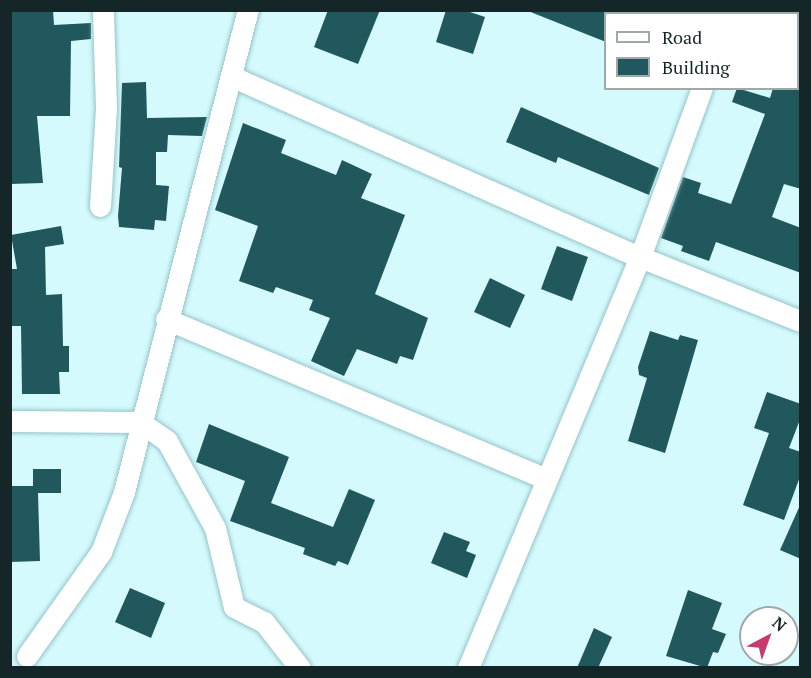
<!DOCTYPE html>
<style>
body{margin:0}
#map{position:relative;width:811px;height:678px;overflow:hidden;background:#d4fafd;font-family:"PT Serif",serif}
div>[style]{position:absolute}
.building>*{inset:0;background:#20585d}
.roads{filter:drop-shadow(0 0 2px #95c4c8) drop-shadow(0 0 2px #95c4c8)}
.minor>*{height:21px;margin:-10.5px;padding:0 10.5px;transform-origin:10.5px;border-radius:10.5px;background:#fff}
span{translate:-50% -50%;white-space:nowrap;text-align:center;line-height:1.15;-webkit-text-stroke:6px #fff;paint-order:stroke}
.frame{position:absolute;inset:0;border:12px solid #142628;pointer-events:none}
.legend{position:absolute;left:604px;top:12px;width:195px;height:78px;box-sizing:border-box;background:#fff;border:2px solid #a1a8a9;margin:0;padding:8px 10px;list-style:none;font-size:18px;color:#142628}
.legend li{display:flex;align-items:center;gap:12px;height:30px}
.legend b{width:30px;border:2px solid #a1a8a9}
.north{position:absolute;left:739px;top:606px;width:60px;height:60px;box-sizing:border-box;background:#fff;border:2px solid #a1a8a9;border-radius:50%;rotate:41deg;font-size:16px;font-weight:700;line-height:24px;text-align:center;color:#142628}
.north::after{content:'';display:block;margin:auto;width:21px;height:27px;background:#c63a6e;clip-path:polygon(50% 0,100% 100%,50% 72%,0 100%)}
</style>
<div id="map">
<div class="building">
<i style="clip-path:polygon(10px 10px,53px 10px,54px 25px,91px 23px,91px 39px,71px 41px,70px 116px,37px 116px,43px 183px,10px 184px)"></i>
<i style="clip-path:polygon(328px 10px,380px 10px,358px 64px,314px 47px)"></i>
<i style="clip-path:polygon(446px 10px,464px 10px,485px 17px,473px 54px,436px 42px)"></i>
<i style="clip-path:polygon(606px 10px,606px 42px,528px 11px,528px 10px)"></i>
<i style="clip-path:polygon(146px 82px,147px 118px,207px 117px,202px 136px,168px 135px,167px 152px,156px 152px,156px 185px,169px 186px,166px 221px,155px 220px,154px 230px,119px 227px,118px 216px,122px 168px,119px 167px,122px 83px)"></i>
<i style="clip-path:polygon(737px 88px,770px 98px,773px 88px,801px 88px,801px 189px,784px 184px,772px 217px,801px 228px,801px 273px,716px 242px,709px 261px,681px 251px,683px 246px,661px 238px,683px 177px,701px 183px,698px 193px,731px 204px,765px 114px,732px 102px)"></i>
<i style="clip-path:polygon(521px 107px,659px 168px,649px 195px,558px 157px,556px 163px,506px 142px)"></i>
<i style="clip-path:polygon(243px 123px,286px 140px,281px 153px,336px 175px,342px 160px,372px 174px,361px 198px,405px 215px,375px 294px,428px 318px,413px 360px,400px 356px,397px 364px,357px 349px,344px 376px,311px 361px,330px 318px,309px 310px,313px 300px,276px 287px,273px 293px,239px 281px,258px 226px,215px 210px)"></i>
<i style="clip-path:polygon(61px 226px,64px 244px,45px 247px,46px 295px,62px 294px,63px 346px,69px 346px,69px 372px,59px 372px,60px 394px,22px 394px,21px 326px,10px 326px,10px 269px,17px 269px,11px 235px)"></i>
<i style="clip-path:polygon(557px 246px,588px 257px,572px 301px,541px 289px)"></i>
<i style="clip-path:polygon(490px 278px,525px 295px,510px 328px,474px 312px)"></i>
<i style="clip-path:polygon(650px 331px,678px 340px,680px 335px,698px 340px,665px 453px,628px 441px,647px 378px,639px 375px,638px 367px)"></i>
<i style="clip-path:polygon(767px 392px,801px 404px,801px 417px,789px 448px,801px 452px,801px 474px,784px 520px,743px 505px,769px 433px,754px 428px)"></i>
<i style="clip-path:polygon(209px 424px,289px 457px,271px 503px,333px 527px,349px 489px,375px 500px,348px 565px,338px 561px,335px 566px,303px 554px,305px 548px,230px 521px,245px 481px,196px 462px)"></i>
<i style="clip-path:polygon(33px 469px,61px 469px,61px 493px,38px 493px,40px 561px,10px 562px,10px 486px,33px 486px)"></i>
<i style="clip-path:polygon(801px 503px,801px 559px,780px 550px)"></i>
<i style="clip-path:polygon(444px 532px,470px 542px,466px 551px,476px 555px,467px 578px,431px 563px)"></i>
<i style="clip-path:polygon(130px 588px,165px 603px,151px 638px,115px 622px)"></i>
<i style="clip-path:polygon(688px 590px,722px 603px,712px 629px,726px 634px,718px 653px,713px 652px,707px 668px,666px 656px)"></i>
<i style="clip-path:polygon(594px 628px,612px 637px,598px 668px,577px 668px)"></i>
</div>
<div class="roads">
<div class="minor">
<i style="left:726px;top:14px;width:4px;rotate:-76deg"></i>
<i style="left:233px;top:77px;width:445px;rotate:23.9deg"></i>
<i style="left:640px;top:257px;width:172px;rotate:21.8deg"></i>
<i style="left:100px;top:206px;width:98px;rotate:-86.5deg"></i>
<i style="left:106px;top:108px;width:98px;rotate:-91.8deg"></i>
<i style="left:166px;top:319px;width:413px;rotate:22.8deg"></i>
<i style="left:10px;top:421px;width:130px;rotate:0.4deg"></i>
<i style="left:140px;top:422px;width:33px;rotate:35deg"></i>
<i style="left:167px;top:441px;width:99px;rotate:61.1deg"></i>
<i style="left:215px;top:528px;width:81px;rotate:76.5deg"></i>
<i style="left:234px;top:607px;width:34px;rotate:27deg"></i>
<i style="left:264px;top:622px;width:58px;rotate:52deg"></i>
<i style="left:27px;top:656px;width:128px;rotate:-54.6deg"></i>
<i style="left:101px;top:552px;width:64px;rotate:-69deg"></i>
<i style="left:124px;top:492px;width:498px;rotate:-75.6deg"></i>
<i style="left:468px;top:668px;width:446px;rotate:-67.3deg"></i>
<i style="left:640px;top:257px;width:180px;rotate:-69.9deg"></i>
</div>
</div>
<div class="frame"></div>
<ul class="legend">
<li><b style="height:8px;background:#fff"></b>Road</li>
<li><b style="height:16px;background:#20585d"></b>Building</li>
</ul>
<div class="north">N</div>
</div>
